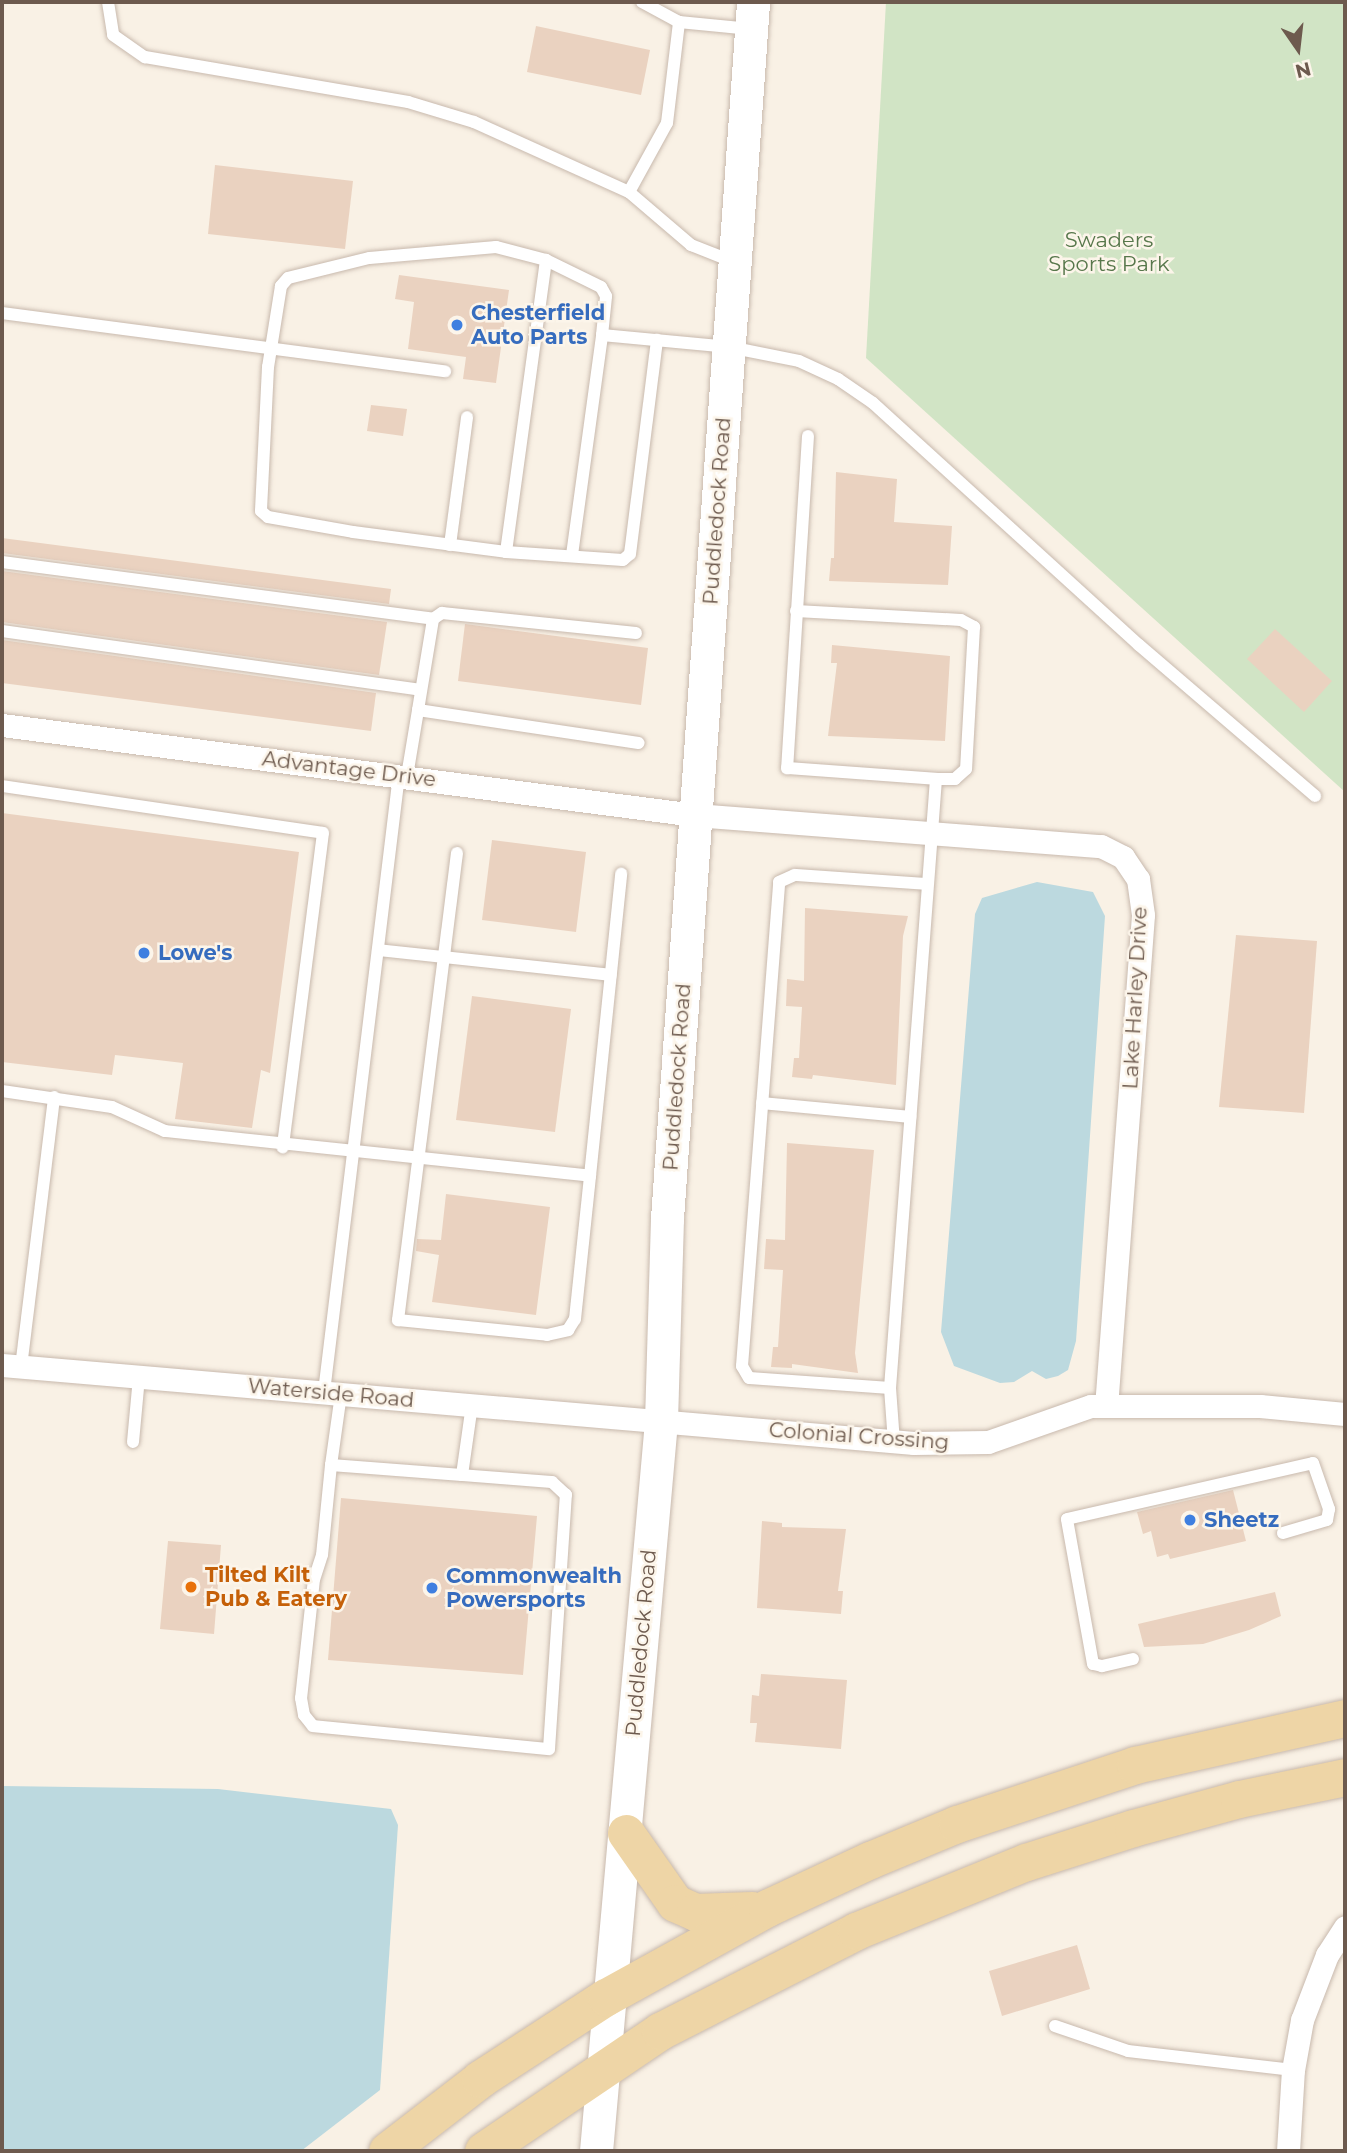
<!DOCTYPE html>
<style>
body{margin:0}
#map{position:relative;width:1347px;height:2153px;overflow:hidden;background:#f9f1e5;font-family:Montserrat,sans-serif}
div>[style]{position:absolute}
.green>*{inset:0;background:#d1e4c5}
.water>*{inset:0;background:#bcd9df}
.building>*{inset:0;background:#ead2c0}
.roads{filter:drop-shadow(0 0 2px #c8b9ad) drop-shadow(0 0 2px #c8b9ad)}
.lane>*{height:12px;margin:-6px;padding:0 6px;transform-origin:6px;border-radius:6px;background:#fff}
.street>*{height:23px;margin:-11.5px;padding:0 11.5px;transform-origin:11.5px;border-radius:11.5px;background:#fff}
.secondary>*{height:33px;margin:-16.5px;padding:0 16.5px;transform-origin:16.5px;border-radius:16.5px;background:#fff}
.primary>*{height:37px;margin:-18.5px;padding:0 18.5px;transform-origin:18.5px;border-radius:18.5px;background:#eed5a6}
.dots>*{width:19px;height:19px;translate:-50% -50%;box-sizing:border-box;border:4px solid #fcf5ea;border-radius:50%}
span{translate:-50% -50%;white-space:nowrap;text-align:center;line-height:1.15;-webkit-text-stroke:5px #fcf5ea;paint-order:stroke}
.park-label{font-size:21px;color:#57774b}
.shop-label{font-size:21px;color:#366cbe;font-weight:700}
.left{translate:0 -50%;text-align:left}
.street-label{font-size:21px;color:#6d5a4e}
.food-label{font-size:21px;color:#c56008;font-weight:700}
.frame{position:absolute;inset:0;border:4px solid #6d5a4e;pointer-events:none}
.north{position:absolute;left:1263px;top:14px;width:70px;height:70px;-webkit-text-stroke:5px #fcf5ea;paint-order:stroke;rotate:166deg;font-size:19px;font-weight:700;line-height:28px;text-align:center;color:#6d5a4e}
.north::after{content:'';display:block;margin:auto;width:24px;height:32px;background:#6d5a4e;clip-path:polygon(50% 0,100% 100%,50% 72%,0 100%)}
</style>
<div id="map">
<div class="green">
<i style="clip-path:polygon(886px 2px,1345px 2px,1345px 792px,866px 358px)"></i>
</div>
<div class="water">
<i style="clip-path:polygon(1037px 882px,1093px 892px,1105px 916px,1076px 1341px,1068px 1370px,1058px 1376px,1046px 1379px,1032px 1371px,1014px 1382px,1000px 1383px,954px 1366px,941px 1332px,975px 914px,982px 898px)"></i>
<i style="clip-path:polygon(2px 1786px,218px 1789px,391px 1809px,398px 1825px,380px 2090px,301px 2151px,2px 2151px)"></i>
</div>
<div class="building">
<i style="clip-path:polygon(536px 26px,650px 50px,641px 95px,527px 72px)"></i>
<i style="clip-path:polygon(215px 165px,353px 181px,345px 249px,208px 234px)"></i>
<i style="clip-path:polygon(399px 275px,509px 290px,496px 383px,463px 379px,466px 357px,408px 349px,414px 302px,395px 299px)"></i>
<i style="clip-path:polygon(371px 405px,407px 409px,403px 436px,367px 431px)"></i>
<i style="clip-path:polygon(836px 472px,897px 479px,894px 522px,952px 526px,948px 585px,829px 581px,831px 558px,834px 558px)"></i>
<i style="clip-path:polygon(2px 538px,391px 589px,389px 604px,2px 553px)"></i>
<i style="clip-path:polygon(2px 571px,387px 622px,379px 675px,2px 622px)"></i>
<i style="clip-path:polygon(465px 624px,648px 648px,641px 705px,458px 681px)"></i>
<i style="clip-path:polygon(1275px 629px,1332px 681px,1304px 712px,1247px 659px)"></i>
<i style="clip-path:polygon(2px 640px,376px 693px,371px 731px,2px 683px)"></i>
<i style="clip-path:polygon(832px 645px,950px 656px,945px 741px,828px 736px,837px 663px,831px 663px)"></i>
<i style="clip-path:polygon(2px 813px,299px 852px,270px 1073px,261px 1070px,252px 1128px,175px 1119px,183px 1063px,115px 1055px,112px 1075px,2px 1062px)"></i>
<i style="clip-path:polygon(492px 840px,586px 852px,576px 932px,482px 920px)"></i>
<i style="clip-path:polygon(805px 908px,908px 916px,903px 936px,896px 1085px,813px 1075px,812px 1079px,792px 1077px,794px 1058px,799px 1058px,802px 1007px,786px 1006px,787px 979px,804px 981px)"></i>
<i style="clip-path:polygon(1236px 935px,1317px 941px,1304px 1113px,1219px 1107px)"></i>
<i style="clip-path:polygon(472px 996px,571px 1009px,555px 1132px,456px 1120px)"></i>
<i style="clip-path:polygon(787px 1143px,874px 1150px,855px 1353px,858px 1373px,792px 1364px,792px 1368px,771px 1367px,773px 1347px,778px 1347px,783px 1270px,764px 1269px,766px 1239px,785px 1240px)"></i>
<i style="clip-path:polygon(446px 1194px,550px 1207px,536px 1315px,432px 1302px,439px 1255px,416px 1251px,417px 1239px,441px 1240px)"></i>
<i style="clip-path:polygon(1233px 1490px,1246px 1541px,1170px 1559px,1168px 1554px,1157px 1557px,1151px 1531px,1143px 1534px,1137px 1512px)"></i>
<i style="clip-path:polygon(341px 1498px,537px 1516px,523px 1675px,328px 1660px)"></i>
<i style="clip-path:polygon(762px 1521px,782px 1523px,782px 1527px,846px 1529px,838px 1591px,843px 1591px,841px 1614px,757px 1608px)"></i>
<i style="clip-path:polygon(168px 1541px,221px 1545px,214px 1634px,160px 1629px)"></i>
<i style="clip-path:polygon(1275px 1592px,1281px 1616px,1249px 1630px,1203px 1644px,1144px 1647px,1138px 1624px)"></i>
<i style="clip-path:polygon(761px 1674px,847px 1680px,841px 1749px,755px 1742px,757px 1723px,750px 1723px,752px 1695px,759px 1696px)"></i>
<i style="clip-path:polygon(1077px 1945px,1090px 1989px,1002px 2016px,989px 1971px)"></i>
</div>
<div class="roads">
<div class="lane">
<i style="left:108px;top:2px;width:33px;rotate:81deg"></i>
<i style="left:113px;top:35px;width:39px;rotate:35deg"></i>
<i style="left:145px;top:57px;width:267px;rotate:9.7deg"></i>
<i style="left:408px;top:102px;width:69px;rotate:16.9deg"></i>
<i style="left:474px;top:122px;width:170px;rotate:24.3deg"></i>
<i style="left:629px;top:192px;width:82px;rotate:40.5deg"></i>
<i style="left:691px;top:245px;width:46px;rotate:21.6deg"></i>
<i style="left:642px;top:2px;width:42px;rotate:28.4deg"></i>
<i style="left:679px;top:22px;width:72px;rotate:5.6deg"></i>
<i style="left:629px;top:192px;width:79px;rotate:-61.2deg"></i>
<i style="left:667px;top:123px;width:102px;rotate:-83.2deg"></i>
<i style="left:2px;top:313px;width:447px;rotate:7.5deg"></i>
<i style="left:602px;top:335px;width:39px;rotate:-84deg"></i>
<i style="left:606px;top:296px;width:10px;rotate:-119deg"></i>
<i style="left:601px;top:287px;width:61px;rotate:-153.9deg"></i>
<i style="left:546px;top:260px;width:52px;rotate:-165.4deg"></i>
<i style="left:496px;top:247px;width:127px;rotate:175deg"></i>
<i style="left:369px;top:258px;width:83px;rotate:166.1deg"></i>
<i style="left:288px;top:278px;width:11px;rotate:131deg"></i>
<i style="left:281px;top:286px;width:82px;rotate:99.1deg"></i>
<i style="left:268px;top:367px;width:144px;rotate:92.8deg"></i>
<i style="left:261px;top:511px;width:9px;rotate:41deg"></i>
<i style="left:268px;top:517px;width:86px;rotate:10deg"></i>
<i style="left:353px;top:532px;width:154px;rotate:7.4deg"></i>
<i style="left:506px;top:552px;width:117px;rotate:3.9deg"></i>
<i style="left:623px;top:560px;width:9px;rotate:-41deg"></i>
<i style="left:630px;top:554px;width:216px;rotate:-82.8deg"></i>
<i style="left:808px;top:436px;width:333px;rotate:93.6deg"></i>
<i style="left:787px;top:768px;width:149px;rotate:4.2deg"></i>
<i style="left:450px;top:545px;width:129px;rotate:-82.4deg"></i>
<i style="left:506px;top:552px;width:295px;rotate:-82.2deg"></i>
<i style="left:572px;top:555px;width:222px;rotate:-82.2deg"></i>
<i style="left:602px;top:335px;width:128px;rotate:5.4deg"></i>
<i style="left:729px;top:347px;width:71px;rotate:11.3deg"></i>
<i style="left:799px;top:361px;width:43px;rotate:24.8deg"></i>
<i style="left:838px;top:379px;width:42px;rotate:34.4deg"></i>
<i style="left:873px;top:403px;width:360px;rotate:42.3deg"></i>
<i style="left:1139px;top:645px;width:232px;rotate:40.6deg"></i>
<i style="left:2px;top:562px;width:435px;rotate:7.5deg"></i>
<i style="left:796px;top:611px;width:165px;rotate:3.1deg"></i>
<i style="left:961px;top:620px;width:15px;rotate:28deg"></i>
<i style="left:974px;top:627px;width:142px;rotate:93.2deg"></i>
<i style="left:966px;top:769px;width:15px;rotate:138deg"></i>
<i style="left:955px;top:779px;width:19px;rotate:180deg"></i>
<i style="left:936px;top:779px;width:611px;rotate:94.32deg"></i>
<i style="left:890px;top:1388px;width:54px;rotate:85.8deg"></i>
<i style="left:2px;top:631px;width:423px;rotate:8deg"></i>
<i style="left:418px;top:710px;width:92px;rotate:-80.6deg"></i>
<i style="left:433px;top:619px;width:11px;rotate:-34deg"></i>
<i style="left:442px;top:613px;width:195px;rotate:5.9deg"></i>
<i style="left:407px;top:776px;width:67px;rotate:-80.5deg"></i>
<i style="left:418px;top:710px;width:223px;rotate:8.5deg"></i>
<i style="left:2px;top:786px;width:324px;rotate:8.3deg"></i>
<i style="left:323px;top:833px;width:317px;rotate:97.3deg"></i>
<i style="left:457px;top:853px;width:471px;rotate:97.2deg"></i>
<i style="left:398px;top:1320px;width:150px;rotate:5.7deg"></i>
<i style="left:547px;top:1335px;width:22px;rotate:-13deg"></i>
<i style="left:568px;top:1330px;width:13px;rotate:-58deg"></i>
<i style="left:575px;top:1319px;width:144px;rotate:-84deg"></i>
<i style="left:378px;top:950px;width:234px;rotate:6.1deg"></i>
<i style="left:2px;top:1091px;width:111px;rotate:8.3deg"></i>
<i style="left:112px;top:1107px;width:58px;rotate:24.4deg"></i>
<i style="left:165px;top:1131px;width:427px;rotate:6deg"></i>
<i style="left:590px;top:1176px;width:304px;rotate:-84.1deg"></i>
<i style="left:762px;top:1103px;width:149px;rotate:5.4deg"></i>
<i style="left:21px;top:1367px;width:272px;rotate:-83deg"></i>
<i style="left:890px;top:1388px;width:141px;rotate:-175.9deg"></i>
<i style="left:749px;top:1378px;width:14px;rotate:-120deg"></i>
<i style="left:742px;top:1366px;width:485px;rotate:-85.6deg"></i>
<i style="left:779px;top:882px;width:17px;rotate:-24deg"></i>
<i style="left:795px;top:875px;width:132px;rotate:3.9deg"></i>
<i style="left:324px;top:1392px;width:622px;rotate:-83.07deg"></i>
<i style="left:341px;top:1394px;width:72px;rotate:98deg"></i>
<i style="left:331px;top:1465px;width:131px;rotate:4.4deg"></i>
<i style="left:462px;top:1475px;width:71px;rotate:-81.9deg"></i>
<i style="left:133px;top:1442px;width:65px;rotate:-84.7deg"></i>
<i style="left:331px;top:1465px;width:90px;rotate:95.7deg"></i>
<i style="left:322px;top:1555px;width:25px;rotate:108deg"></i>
<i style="left:314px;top:1579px;width:120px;rotate:96.2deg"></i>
<i style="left:301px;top:1698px;width:17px;rotate:80deg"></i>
<i style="left:304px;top:1715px;width:14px;rotate:51deg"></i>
<i style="left:313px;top:1726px;width:237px;rotate:5.6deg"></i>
<i style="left:549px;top:1749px;width:255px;rotate:-86.2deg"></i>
<i style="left:566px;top:1495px;width:19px;rotate:-137deg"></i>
<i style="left:552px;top:1482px;width:90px;rotate:-175.6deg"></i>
<i style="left:1133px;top:1659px;width:32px;rotate:167deg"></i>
<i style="left:1102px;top:1666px;width:9px;rotate:-167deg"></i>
<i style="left:1093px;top:1664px;width:147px;rotate:-100.2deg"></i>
<i style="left:1067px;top:1519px;width:252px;rotate:-12.8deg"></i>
<i style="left:1313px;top:1463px;width:49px;rotate:70.8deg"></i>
<i style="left:1329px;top:1509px;width:11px;rotate:100deg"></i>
<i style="left:1327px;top:1520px;width:46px;rotate:163.5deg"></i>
<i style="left:1055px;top:2026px;width:77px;rotate:18.9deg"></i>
<i style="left:1128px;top:2051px;width:166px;rotate:6.6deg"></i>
</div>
<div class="street">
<i style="left:2px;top:725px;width:699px;rotate:7.4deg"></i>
<i style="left:695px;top:815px;width:407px;rotate:4.4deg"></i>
<i style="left:1101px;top:846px;width:25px;rotate:27deg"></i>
<i style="left:1123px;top:857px;width:27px;rotate:56deg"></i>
<i style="left:1138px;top:879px;width:36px;rotate:82deg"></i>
<i style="left:1143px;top:915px;width:492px;rotate:94.3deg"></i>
<i style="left:2px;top:1365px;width:915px;rotate:4.89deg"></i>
<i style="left:914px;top:1443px;width:74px;rotate:-0.8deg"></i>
<i style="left:988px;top:1442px;width:109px;rotate:-19.3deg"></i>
<i style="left:1091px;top:1406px;width:169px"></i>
<i style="left:1260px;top:1406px;width:85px;rotate:5.4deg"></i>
<i style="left:1288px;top:2151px;width:81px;rotate:-86.5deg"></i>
<i style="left:1293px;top:2070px;width:51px;rotate:-79.8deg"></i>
<i style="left:1302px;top:2020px;width:70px;rotate:-69deg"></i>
<i style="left:1327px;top:1955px;width:33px;rotate:-57deg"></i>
</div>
<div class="secondary">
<i style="left:596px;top:2151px;width:733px;rotate:-84.91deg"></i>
<i style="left:661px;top:1421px;width:203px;rotate:-88.3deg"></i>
<i style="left:667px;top:1218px;width:1219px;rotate:-85.95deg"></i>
</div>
<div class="primary">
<i style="left:626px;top:1833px;width:85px;rotate:55deg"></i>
<i style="left:675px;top:1903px;width:22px;rotate:24deg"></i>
<i style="left:695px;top:1912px;width:57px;rotate:-2deg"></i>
<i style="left:387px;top:2151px;width:118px;rotate:-37.7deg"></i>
<i style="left:480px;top:2079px;width:150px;rotate:-33.1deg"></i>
<i style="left:606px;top:1997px;width:184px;rotate:-28.9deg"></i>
<i style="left:767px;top:1908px;width:114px;rotate:-25deg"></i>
<i style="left:870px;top:1860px;width:94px;rotate:-22.5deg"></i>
<i style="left:957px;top:1824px;width:188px;rotate:-18.3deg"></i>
<i style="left:1135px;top:1765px;width:215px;rotate:-12.6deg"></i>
<i style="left:483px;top:2151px;width:214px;rotate:-34.1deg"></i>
<i style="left:660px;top:2031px;width:220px;rotate:-27deg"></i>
<i style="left:856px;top:1931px;width:183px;rotate:-22.1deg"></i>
<i style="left:1026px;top:1862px;width:112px;rotate:-17.6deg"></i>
<i style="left:1133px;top:1828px;width:110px;rotate:-15.3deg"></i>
<i style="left:1239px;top:1799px;width:108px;rotate:-11.7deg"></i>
</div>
</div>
<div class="dots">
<i style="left:457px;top:325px;background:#3f7fe0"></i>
<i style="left:144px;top:953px;background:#3f7fe0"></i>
<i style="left:1190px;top:1520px;background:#3f7fe0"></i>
<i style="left:191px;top:1587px;background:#e8710a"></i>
<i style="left:432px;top:1588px;background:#3f7fe0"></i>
</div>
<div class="park-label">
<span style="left:1109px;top:252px">Swaders<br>Sports Park</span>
</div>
<div class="shop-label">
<span class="left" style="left:471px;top:325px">Chesterfield<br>Auto Parts</span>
<span class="left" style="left:158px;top:953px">Lowe's</span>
<span class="left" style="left:1204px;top:1520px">Sheetz</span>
<span class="left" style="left:446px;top:1588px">Commonwealth<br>Powersports</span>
</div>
<div class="street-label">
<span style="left:717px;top:511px;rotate:-86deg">Puddledock Road</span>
<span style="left:349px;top:769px;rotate:7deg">Advantage Drive</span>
<span style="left:1135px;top:998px;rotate:-87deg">Lake Harley Drive</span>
<span style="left:677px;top:1077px;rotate:-86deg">Puddledock Road</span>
<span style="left:331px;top:1393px;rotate:5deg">Waterside Road</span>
<span style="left:859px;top:1436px;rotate:4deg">Colonial Crossing</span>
<span style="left:641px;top:1643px;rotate:-85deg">Puddledock Road</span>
</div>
<div class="food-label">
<span class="left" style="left:205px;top:1587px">Tilted Kilt<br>Pub &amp; Eatery</span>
</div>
<div class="frame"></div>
<div class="north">N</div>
</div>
